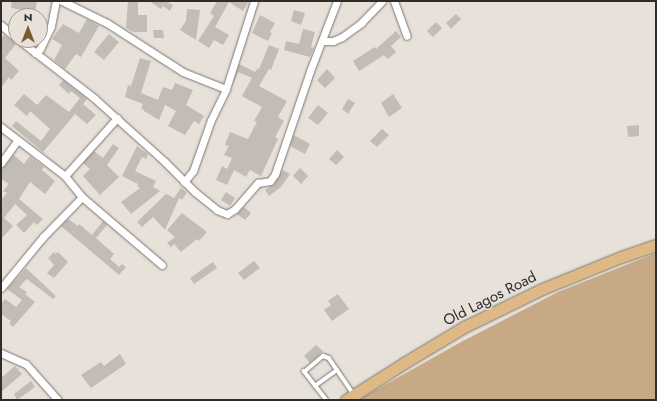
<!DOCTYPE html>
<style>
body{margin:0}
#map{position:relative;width:657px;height:401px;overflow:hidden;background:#e7e1da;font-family:Jost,sans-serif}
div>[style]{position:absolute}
.green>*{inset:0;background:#c8a985}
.building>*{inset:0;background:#c2bcb5}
.roads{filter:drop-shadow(0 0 1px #7b7670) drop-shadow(0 0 1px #7b7670)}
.service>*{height:3.5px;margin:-1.75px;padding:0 1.75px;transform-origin:1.75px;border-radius:1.75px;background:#fff}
.minor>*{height:7px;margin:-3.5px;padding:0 3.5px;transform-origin:3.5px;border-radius:3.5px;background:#fff}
.primary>*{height:11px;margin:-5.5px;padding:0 5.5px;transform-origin:5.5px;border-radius:5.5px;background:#dfb985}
span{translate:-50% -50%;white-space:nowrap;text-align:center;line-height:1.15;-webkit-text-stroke:3px #e7e1da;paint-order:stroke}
.street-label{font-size:15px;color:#2f2c2a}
.frame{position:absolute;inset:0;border:2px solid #2f2c2a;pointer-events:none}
.north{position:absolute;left:8px;top:8px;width:40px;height:40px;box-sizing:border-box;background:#e7e1da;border:1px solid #9d9994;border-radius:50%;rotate:0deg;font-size:11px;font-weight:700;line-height:16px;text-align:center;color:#2f2c2a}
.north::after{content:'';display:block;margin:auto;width:14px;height:18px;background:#7b5a31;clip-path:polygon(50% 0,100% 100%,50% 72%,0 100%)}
</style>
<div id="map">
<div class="green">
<i style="clip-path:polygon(656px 253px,656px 400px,358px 400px,461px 342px,558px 292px)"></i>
</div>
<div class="building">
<i style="clip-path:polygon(12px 1px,37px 1px,35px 12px,11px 8px)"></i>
<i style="clip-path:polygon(128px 1px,138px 1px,138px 15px,147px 15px,147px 32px,133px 32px,126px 28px)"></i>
<i style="clip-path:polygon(149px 1px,166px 1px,173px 5px,170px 11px,163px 6px,161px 9px)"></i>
<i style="clip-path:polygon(217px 1px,249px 1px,243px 11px,229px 2px,215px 27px,229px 35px,223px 45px,214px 40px,209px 48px,198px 41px,214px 16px,210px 13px)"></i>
<i style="clip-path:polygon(187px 9px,200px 10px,196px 40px,180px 30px,186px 21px)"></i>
<i style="clip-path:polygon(294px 10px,305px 13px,301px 25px,291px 21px)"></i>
<i style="clip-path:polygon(456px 14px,461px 19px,451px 29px,446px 23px)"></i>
<i style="clip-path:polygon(260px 15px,275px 23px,270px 32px,272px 33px,268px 41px,252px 33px)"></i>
<i style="clip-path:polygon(87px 19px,99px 26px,81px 57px,76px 54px,65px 69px,54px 60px,62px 45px,52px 39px,63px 24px,79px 33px)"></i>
<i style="clip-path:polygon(436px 22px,442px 28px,433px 37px,427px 31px)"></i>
<i style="clip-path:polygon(303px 29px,315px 32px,311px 47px,314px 48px,310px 57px,284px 50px,286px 41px,299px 44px)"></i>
<i style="clip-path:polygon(153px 30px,163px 30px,164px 38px,154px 38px)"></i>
<i style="clip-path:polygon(396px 31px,401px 37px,391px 46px,396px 52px,388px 59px,384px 55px,359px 71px,353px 61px,375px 47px,376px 49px)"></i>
<i style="clip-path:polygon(109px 34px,119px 42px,104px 60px,94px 52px)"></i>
<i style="clip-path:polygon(4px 35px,16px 44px,5px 58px,19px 71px,11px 80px,9px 77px,1px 88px,1px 39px)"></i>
<i style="clip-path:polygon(269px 45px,279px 49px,271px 70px,269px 69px,259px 86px,287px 101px,278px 117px,284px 121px,275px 137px,278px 139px,261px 176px,250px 170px,246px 177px,234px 170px,227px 185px,216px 180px,222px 166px,227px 169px,232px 158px,224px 155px,229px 146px,225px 145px,230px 132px,248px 139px,257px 122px,254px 121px,262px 107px,242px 96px,252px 78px,238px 72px,232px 86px,239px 64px,255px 72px,258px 68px,259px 69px)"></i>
<i style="clip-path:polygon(140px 58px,151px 61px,141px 93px,158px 100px,163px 87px,172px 90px,175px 83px,193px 90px,186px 105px,204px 116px,199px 124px,194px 121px,185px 135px,168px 126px,176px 111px,165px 105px,159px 120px,144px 111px,144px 110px,141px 108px,143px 104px,125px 97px,128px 85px,131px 86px)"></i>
<i style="clip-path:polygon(327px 69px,335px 78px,325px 88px,317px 80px)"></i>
<i style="clip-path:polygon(63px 80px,87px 99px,83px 104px,96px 115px,87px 124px,75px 114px,43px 152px,12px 126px,16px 121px,41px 141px,50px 129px,30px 111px,27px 116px,14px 105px,24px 94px,37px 105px,46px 95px,69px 112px,80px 98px,71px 91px,69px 94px,59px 85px)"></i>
<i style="clip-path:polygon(393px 94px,402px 108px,389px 117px,381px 103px)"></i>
<i style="clip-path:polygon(348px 99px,355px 103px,348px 114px,342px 109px)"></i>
<i style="clip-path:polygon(318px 105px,328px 113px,318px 125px,308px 118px)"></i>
<i style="clip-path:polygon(639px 125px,639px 136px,628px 137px,627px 126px)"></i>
<i style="clip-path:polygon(382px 129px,389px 135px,377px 147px,370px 141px)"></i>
<i style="clip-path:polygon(294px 135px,310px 144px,305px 154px,290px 146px)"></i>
<i style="clip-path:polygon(113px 144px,119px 148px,107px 165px,119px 177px,100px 195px,83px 176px,90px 169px,83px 163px,94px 151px,103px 158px)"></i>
<i style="clip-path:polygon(137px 146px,148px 154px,146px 159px,142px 157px,135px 171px,156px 181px,153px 187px,160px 191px,131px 214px,121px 202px,140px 188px,137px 186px,138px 184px,122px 176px)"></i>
<i style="clip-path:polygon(337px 150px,344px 157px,336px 165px,329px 159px)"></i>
<i style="clip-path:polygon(14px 155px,24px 164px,30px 156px,44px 167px,42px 170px,55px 181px,45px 194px,30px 182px,19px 199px,43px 219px,37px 225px,34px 222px,24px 233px,16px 225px,27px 215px,15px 204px,4px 218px,13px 226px,1px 239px,1px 205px,3px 202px,1px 200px,7px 193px,3px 191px,9px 184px,1px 179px,1px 168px,5px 166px)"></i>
<i style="clip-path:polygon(300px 168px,308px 176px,301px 184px,293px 176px)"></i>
<i style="clip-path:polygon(283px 170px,290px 174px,281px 187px,269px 196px,265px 190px,274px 184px)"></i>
<i style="clip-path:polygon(181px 188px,187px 192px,182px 200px,179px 198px,165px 230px,153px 217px,142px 227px,137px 222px,166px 194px,174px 198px)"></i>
<i style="clip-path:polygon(226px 192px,235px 198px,230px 206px,221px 200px)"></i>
<i style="clip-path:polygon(244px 207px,251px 213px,245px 220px,237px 214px)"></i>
<i style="clip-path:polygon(182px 213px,207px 232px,199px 241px,197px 239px,181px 252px,174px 244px,171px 247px,167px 243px,175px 237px,167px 230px)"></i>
<i style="clip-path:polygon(68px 219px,78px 226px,79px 224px,92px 235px,103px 221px,107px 225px,96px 238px,114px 254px,110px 259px,119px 267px,122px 264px,126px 267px,119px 275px,61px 226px)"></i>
<i style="clip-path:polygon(54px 252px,55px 254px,58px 252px,68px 262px,54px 278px,47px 273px,54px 265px,48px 258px)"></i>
<i style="clip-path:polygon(254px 261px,260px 268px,244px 280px,238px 273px)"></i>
<i style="clip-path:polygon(213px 262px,217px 268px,194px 284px,190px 278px)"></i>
<i style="clip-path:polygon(26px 268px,56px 296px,53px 299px,27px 279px,19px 287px,27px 292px,25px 294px,35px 302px,13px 327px,9px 323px,11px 321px,1px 314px,1px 304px,5px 299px,16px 307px,22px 300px,7px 289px)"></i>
<i style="clip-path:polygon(338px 294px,349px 309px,332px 321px,324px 310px,331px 305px,328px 301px)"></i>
<i style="clip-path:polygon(316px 345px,323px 351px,310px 363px,304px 356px)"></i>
<i style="clip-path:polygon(120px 354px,126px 364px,91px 388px,81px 375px,101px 362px,104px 366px)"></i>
<i style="clip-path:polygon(15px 366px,22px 374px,1px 392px,1px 378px)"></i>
<i style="clip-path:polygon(31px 381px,35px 387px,17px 400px,14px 394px)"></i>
</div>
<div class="roads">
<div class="service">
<i style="left:315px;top:386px;width:27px;rotate:-36deg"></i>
<i style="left:326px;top:400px;width:36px;rotate:-128deg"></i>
<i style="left:304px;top:372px;width:25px;rotate:-40deg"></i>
<i style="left:323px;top:356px;width:6px;rotate:18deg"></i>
<i style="left:329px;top:358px;width:42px;rotate:55.6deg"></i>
</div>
<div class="minor">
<i style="left:62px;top:1px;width:50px;rotate:26.1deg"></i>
<i style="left:107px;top:23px;width:90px;rotate:32.8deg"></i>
<i style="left:183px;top:72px;width:46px;rotate:21.6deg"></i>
<i style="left:394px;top:1px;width:37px;rotate:70deg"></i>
<i style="left:1px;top:25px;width:20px;rotate:41deg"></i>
<i style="left:19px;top:40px;width:95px;rotate:37.7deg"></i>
<i style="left:94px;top:98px;width:96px;rotate:42deg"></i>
<i style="left:165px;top:162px;width:42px;rotate:45deg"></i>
<i style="left:195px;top:192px;width:28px;rotate:39deg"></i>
<i style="left:217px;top:210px;width:11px;rotate:22deg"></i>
<i style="left:227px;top:214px;width:9px;rotate:-32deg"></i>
<i style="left:235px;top:209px;width:35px;rotate:-49deg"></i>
<i style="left:258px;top:183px;width:12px;rotate:-9deg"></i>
<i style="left:270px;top:181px;width:9px;rotate:-54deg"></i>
<i style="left:275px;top:174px;width:109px;rotate:-71.2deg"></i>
<i style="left:310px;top:71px;width:75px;rotate:-68.9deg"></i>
<i style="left:323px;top:41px;width:10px"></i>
<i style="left:333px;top:41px;width:10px;rotate:-24deg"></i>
<i style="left:342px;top:37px;width:24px;rotate:-36deg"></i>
<i style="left:361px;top:23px;width:30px;rotate:-46deg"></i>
<i style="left:35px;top:53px;width:6px;rotate:-39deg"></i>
<i style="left:40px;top:49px;width:25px;rotate:-64deg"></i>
<i style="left:51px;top:26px;width:25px;rotate:-79deg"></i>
<i style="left:1px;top:127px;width:81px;rotate:37.4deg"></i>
<i style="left:65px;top:176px;width:27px;rotate:51deg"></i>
<i style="left:82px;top:197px;width:105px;rotate:40.4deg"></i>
<i style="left:1px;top:163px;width:27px;rotate:-54deg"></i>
<i style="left:65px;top:176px;width:78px;rotate:-48.1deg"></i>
<i style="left:184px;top:182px;width:14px;rotate:-51deg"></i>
<i style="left:193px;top:171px;width:54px;rotate:-70.6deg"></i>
<i style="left:211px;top:120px;width:34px;rotate:-64deg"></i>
<i style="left:226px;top:89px;width:92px;rotate:-72.3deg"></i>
<i style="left:1px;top:288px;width:66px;rotate:-50.5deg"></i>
<i style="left:43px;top:237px;width:56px;rotate:-45.7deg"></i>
<i style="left:1px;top:353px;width:27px;rotate:24deg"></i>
<i style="left:26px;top:364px;width:48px;rotate:48.4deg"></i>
</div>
<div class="primary">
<i style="left:346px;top:400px;width:69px;rotate:-32.5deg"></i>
<i style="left:404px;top:363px;width:70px;rotate:-31deg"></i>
<i style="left:464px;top:327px;width:87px;rotate:-26deg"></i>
<i style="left:542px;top:289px;width:85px;rotate:-22.1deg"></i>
<i style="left:621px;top:257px;width:37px;rotate:-19deg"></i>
</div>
</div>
<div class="street-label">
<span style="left:490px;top:299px;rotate:-27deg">Old Lagos Road</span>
</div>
<div class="frame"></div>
<div class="north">N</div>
</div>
